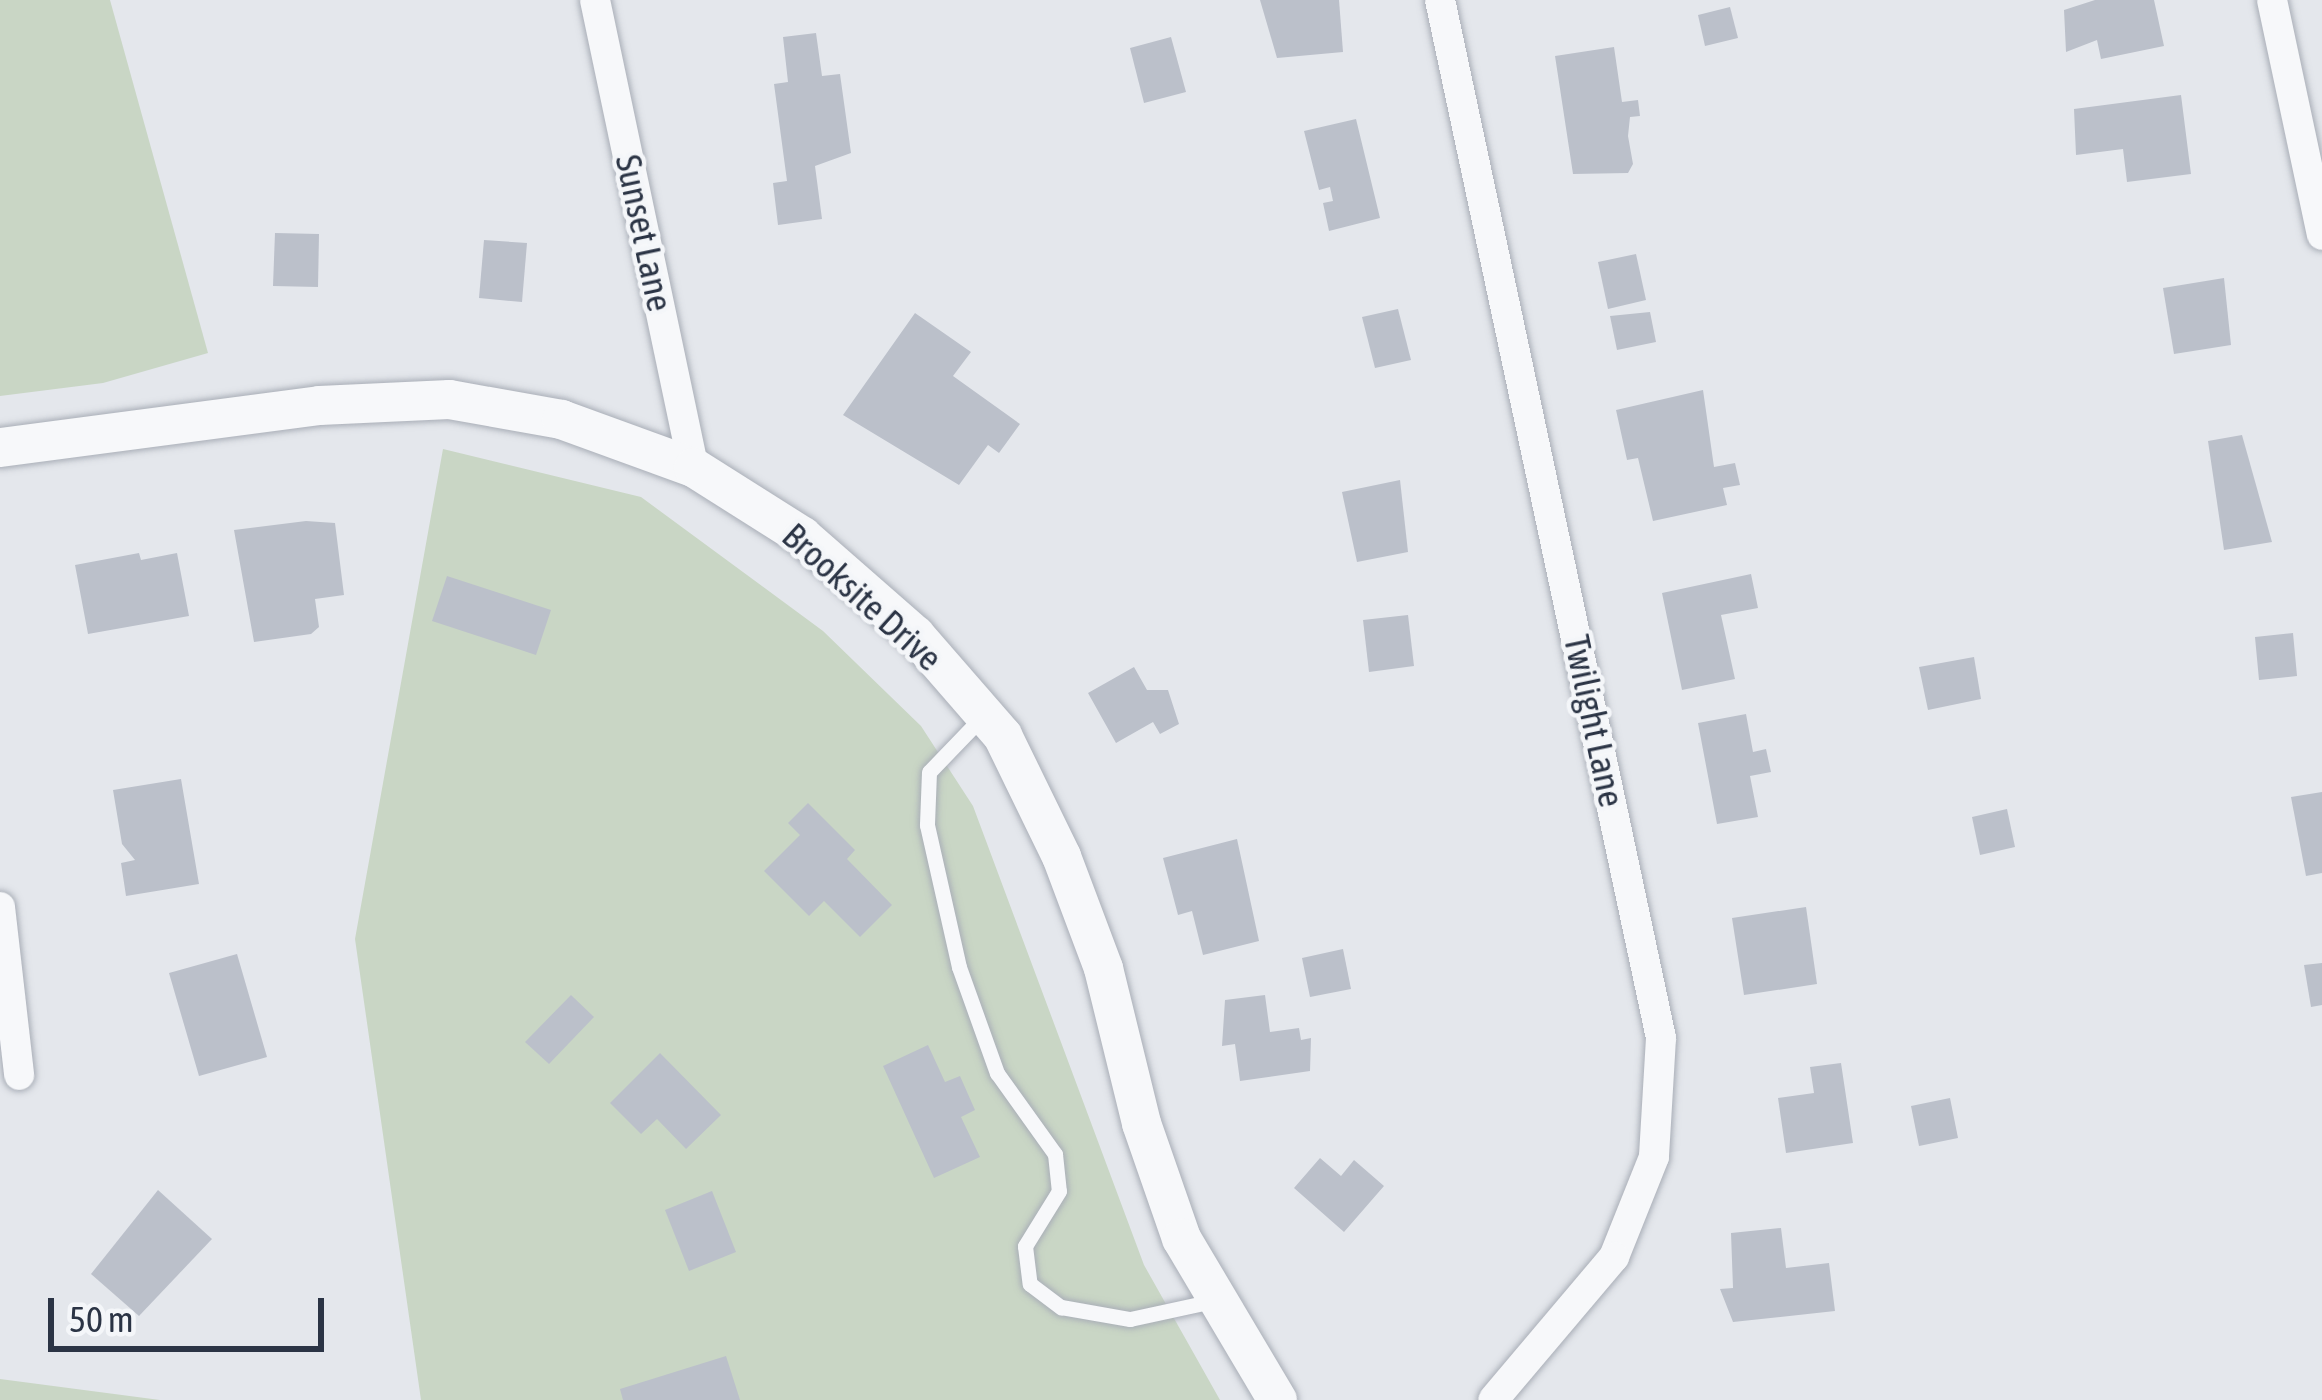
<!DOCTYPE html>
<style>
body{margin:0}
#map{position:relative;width:2322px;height:1400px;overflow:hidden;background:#e4e7ec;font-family:"Asap Condensed",sans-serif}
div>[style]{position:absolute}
.green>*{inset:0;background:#c9d6c5}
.building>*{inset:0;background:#bbc0ca}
.roads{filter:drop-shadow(0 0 3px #a9aeb7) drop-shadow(0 0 3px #a9aeb7)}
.service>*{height:15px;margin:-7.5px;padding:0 7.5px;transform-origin:7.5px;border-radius:7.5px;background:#f7f8fa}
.minor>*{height:30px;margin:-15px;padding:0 15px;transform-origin:15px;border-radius:15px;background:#f7f8fa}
.tertiary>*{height:39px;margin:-19.5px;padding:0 19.5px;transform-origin:19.5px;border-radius:19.5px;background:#f7f8fa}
span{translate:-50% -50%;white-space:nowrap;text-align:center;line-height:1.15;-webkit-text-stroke:9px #f4f6f9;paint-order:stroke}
.street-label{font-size:36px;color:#2b3445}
.scale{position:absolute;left:48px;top:1298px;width:276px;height:54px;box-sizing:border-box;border:6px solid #2b3445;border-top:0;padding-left:15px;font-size:36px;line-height:42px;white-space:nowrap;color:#2b3445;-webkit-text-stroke:9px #f4f6f9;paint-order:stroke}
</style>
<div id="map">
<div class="green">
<i style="clip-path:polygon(0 0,110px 0,208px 353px,103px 383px,0 396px)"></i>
<i style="clip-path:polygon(443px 449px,641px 497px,823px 631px,921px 726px,973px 806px,1144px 1265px,1220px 1400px,421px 1400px,355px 939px)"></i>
<i style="clip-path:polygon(0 1379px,160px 1400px,0 1400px)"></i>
</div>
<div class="building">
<i style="clip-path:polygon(1260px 0,1339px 0,1343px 52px,1277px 58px)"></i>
<i style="clip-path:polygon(2095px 0,2154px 0,2164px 46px,2101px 59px,2097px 40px,2066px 52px,2064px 10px)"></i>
<i style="clip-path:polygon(1730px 7px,1738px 38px,1705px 46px,1698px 15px)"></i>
<i style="clip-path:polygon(816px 33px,822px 76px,840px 74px,851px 153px,815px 166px,822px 219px,778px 225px,773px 183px,787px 181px,774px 84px,788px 82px,783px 37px)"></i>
<i style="clip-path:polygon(1171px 37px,1186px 92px,1144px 103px,1130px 48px)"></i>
<i style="clip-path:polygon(1614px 47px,1622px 102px,1638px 100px,1640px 116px,1630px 117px,1628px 136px,1633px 164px,1628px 173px,1573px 174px,1555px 56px)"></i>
<i style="clip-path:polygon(2181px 95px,2191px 174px,2127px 182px,2123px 149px,2076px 155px,2074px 109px)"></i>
<i style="clip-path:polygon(1356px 119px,1380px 218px,1329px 231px,1323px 203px,1333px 201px,1330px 187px,1319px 190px,1304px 131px)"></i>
<i style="clip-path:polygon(275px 233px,319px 234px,318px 287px,273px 286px)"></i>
<i style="clip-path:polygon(484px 240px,527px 243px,522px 302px,479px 298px)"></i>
<i style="clip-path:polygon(1636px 254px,1646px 300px,1608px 309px,1598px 262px)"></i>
<i style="clip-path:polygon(2224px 278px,2231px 345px,2174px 354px,2163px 288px)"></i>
<i style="clip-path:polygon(1398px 309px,1411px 360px,1375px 368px,1362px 317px)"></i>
<i style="clip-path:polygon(1650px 312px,1656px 342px,1617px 350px,1610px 316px)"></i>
<i style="clip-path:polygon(915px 313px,971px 352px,953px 376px,1020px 424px,999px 453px,988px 445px,959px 485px,843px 415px)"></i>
<i style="clip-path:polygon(1703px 390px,1714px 467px,1735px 463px,1740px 485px,1723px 488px,1727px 505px,1653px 521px,1638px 458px,1627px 460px,1616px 410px)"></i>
<i style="clip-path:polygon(2242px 435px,2272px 542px,2224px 550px,2208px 441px)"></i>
<i style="clip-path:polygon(1400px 480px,1408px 552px,1357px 562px,1342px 492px)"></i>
<i style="clip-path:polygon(306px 521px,335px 523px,344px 595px,315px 599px,319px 627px,311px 634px,254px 642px,234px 530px)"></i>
<i style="clip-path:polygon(139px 553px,141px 560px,177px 553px,189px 616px,88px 634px,75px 565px)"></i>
<i style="clip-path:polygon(1751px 574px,1758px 608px,1721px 615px,1735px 679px,1682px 690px,1662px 593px)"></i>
<i style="clip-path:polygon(447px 576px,551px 610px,536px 655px,432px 621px)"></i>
<i style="clip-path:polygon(1408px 615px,1414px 666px,1369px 672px,1363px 620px)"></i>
<i style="clip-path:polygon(2293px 633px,2297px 676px,2259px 680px,2255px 637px)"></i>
<i style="clip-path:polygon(1974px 657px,1981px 699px,1928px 710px,1919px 667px)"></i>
<i style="clip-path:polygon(1134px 667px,1147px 690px,1168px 690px,1179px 724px,1160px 734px,1153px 722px,1116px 743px,1088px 693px)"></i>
<i style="clip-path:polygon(1746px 714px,1753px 752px,1766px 749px,1771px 772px,1750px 776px,1758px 817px,1717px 824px,1698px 723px)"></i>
<i style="clip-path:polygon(181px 779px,199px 884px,126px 896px,121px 863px,135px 860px,122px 844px,113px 790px)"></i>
<i style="clip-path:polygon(2322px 792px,2322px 873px,2306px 876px,2291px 797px)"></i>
<i style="clip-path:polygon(808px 803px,855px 850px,847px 859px,892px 905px,860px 937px,824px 901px,809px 916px,764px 871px,800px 835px,788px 823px)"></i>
<i style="clip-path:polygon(2007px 809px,2015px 847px,1980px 855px,1972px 817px)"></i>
<i style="clip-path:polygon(1237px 839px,1259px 941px,1203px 955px,1192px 911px,1178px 915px,1163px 858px)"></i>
<i style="clip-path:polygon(1806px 907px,1817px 984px,1744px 995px,1732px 918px)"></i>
<i style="clip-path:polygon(1343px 949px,1351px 989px,1310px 997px,1302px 958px)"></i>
<i style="clip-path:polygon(237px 954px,267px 1057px,199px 1076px,169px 973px)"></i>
<i style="clip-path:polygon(2322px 963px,2322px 1005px,2311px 1007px,2304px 965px)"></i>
<i style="clip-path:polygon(571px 995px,594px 1017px,549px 1064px,525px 1042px)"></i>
<i style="clip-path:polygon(1265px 995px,1270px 1032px,1299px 1028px,1301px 1040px,1311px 1038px,1310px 1071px,1240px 1081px,1235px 1044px,1222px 1046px,1225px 1000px)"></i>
<i style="clip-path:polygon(928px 1045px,945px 1082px,960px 1076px,975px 1110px,961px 1117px,980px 1157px,934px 1178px,883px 1066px)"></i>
<i style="clip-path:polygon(660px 1053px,721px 1115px,686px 1149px,657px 1119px,641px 1134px,610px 1103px)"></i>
<i style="clip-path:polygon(1841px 1063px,1853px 1143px,1786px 1153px,1778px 1098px,1814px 1093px,1810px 1067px)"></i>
<i style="clip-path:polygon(1950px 1098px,1958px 1138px,1919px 1146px,1911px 1106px)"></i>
<i style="clip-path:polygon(1320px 1158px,1341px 1176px,1354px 1160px,1384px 1186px,1344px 1232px,1294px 1188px)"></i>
<i style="clip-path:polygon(158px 1190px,212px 1239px,139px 1316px,91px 1274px)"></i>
<i style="clip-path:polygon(712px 1191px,736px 1252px,689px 1271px,665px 1210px)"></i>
<i style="clip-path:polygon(1781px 1228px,1786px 1268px,1829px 1263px,1835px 1311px,1733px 1322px,1720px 1289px,1733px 1288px,1731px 1233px)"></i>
<i style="clip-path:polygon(726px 1356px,740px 1400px,623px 1400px,620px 1389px)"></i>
</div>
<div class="roads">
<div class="service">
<i style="left:982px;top:717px;width:76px;rotate:133.9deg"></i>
<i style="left:929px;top:772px;width:53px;rotate:92.2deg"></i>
<i style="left:927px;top:825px;width:146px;rotate:77.3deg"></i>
<i style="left:959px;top:967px;width:113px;rotate:70.3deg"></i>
<i style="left:997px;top:1073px;width:100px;rotate:54.4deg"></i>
<i style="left:1055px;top:1154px;width:37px;rotate:84deg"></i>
<i style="left:1059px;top:1191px;width:65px;rotate:121.7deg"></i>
<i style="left:1025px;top:1246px;width:38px;rotate:83deg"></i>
<i style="left:1030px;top:1284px;width:39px;rotate:37deg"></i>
<i style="left:1061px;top:1307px;width:70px;rotate:9.9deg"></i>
<i style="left:1130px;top:1319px;width:85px;rotate:-12.2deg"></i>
</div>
<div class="minor">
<i style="left:595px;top:0;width:477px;rotate:78.1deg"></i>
<i style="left:1440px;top:0;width:1061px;rotate:77.98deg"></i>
<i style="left:1661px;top:1038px;width:119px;rotate:93.4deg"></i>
<i style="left:1654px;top:1157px;width:108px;rotate:111.8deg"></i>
<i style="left:1614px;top:1257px;width:187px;rotate:130.2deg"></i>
<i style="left:2272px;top:0;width:240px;rotate:78deg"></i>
<i style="left:0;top:907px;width:169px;rotate:83.5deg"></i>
</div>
<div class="tertiary">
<i style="left:0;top:447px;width:322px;rotate:-7.5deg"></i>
<i style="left:319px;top:405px;width:130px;rotate:-2.6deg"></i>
<i style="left:449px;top:399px;width:114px;rotate:10.1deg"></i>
<i style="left:561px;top:419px;width:140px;rotate:20deg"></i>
<i style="left:693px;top:467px;width:129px;rotate:32.3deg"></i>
<i style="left:802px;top:536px;width:150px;rotate:41.2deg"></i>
<i style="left:915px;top:635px;width:133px;rotate:49deg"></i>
<i style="left:1002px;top:735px;width:135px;rotate:64deg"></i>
<i style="left:1061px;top:856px;width:120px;rotate:69.4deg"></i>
<i style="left:1103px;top:968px;width:160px;rotate:76.2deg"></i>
<i style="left:1141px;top:1123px;width:122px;rotate:70.8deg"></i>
<i style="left:1181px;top:1238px;width:188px;rotate:59.3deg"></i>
</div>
</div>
<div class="street-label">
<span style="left:644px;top:233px;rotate:78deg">Sunset Lane</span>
<span style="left:862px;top:597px;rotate:42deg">Brooksite Drive</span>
<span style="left:1594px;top:721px;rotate:78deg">Twilight Lane</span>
</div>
<div class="scale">50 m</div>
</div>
